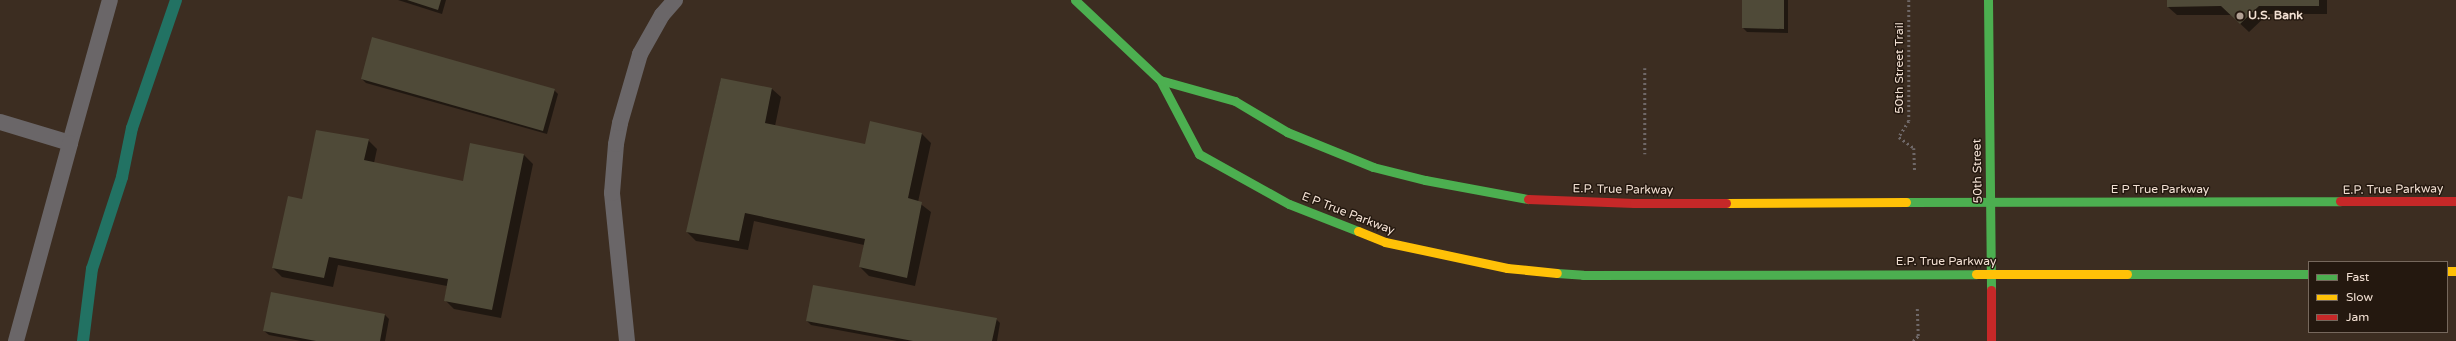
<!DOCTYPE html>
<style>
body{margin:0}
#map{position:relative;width:2456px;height:341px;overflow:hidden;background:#3c2d21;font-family:"Varela Round",sans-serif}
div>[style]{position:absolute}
.shadow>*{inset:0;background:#0007}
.stream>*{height:12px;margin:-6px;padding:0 6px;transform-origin:6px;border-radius:6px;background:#227263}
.building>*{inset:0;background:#4f4a38}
.path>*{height:2.5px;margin-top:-1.25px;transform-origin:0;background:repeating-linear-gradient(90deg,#6f6868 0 2px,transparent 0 5px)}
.lane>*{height:16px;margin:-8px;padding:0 8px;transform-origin:8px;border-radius:8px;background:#6a6668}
.fast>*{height:9px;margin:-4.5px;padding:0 4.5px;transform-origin:4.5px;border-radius:4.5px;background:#4caf50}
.slow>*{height:9px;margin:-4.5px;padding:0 4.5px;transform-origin:4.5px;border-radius:4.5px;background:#ffc107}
.jam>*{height:9px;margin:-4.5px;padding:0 4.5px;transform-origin:4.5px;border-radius:4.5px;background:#c62828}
.dots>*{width:11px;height:11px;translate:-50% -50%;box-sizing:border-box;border:2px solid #24180f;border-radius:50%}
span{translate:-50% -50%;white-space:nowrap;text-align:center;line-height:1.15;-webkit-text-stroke:3px #24180f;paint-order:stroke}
.poi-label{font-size:12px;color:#f2e0d3;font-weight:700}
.left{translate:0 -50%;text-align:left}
.street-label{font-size:12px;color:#f2e0d3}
.legend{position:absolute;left:2308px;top:261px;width:140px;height:72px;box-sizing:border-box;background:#24180f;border:1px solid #76685d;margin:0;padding:5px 7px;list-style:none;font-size:12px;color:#f2e0d3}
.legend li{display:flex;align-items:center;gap:8px;height:20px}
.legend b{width:20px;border:1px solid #76685d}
</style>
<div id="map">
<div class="shadow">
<i style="clip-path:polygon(398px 0,446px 0,442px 14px)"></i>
<i style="clip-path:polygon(1743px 0,1788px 0,1788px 33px,1747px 32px,1743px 28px)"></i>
<i style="clip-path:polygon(2168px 0,2327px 0,2327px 14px,2268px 14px,2249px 32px,2231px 15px,2177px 15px,2168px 7px)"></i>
<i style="clip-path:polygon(362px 79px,554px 90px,558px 94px,547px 134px,366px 83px)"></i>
<i style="clip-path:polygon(721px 79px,772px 89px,781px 97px,775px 126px,866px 145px,871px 122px,922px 134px,931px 143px,918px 202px,931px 212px,915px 286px,869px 276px,860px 267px,864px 245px,754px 221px,748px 250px,696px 241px,687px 232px)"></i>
<i style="clip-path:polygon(368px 140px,377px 149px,374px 163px,463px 182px,524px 155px,533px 164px,501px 318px,454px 309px,445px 300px,447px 286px,338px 265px,333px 287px,282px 277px,273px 268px,302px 200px)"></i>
<i style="clip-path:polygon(271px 294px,385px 315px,389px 319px,385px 341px,301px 341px,269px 335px,264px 331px)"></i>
<i style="clip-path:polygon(996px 319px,1000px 323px,997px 341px,897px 341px,811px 325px,807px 321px)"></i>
</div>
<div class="stream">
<i style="left:83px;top:341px;width:73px;rotate:-82.9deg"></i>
<i style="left:92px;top:269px;width:97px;rotate:-71.9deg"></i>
<i style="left:122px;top:177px;width:50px;rotate:-78.5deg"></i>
<i style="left:132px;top:128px;width:135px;rotate:-71deg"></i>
</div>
<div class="building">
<i style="clip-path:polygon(407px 0,441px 0,438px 10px)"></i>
<i style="clip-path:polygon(1742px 0,1784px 0,1784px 29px,1742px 28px)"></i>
<i style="clip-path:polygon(2167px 0,2319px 0,2319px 6px,2259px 6px,2240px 24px,2221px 6px,2167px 7px)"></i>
<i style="clip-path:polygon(372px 37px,555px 89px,543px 131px,361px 79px)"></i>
<i style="clip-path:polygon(721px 78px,772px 88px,765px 123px,865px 144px,870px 121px,922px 133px,908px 198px,922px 202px,907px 278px,859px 267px,865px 239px,745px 213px,739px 241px,686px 232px)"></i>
<i style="clip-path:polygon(316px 130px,369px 139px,364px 160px,463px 181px,470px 143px,524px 154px,492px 310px,444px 301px,448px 279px,329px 257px,324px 278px,272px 268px,288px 196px,302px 199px)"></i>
<i style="clip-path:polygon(813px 285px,997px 318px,992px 341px,913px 341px,806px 321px)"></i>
<i style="clip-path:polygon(271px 292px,385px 314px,380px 341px,316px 341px,263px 331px)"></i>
</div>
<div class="path">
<i style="left:1909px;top:0;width:121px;rotate:90deg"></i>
<i style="left:1909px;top:121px;width:19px;rotate:122deg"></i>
<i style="left:1899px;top:137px;width:19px;rotate:36deg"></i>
<i style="left:1914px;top:148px;width:23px;rotate:88deg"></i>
<i style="left:1645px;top:68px;width:86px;rotate:90deg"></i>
<i style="left:1913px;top:341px;width:7px;rotate:-45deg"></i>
<i style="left:1918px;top:336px;width:30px;rotate:-92deg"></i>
</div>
<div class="lane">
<i style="left:0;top:122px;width:73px;rotate:16.7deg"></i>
<i style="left:70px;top:143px;width:148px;rotate:-74.4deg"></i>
<i style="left:16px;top:341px;width:205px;rotate:-74.7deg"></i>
<i style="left:627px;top:341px;width:149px;rotate:-95.8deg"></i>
<i style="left:612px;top:193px;width:49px;rotate:-85.3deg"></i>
<i style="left:616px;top:144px;width:21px;rotate:-79deg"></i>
<i style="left:620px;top:123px;width:72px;rotate:-73.8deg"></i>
<i style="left:640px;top:54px;width:45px;rotate:-60.6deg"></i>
<i style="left:662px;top:15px;width:20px;rotate:-49deg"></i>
</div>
<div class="fast">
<i style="left:1075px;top:0;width:117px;rotate:43.3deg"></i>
<i style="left:1160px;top:80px;width:84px;rotate:62.2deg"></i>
<i style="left:1199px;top:154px;width:103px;rotate:29.1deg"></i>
<i style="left:1289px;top:204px;width:74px;rotate:21.4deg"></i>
<i style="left:1988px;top:0;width:290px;rotate:89.4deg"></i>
<i style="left:1160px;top:80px;width:78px;rotate:15.6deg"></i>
<i style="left:1235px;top:101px;width:61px;rotate:30.8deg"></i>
<i style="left:1287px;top:132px;width:93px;rotate:22.1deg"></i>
<i style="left:1373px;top:167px;width:54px;rotate:14deg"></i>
<i style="left:1425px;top:180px;width:105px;rotate:10.5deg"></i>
<i style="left:1906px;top:202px;width:434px;rotate:-0.1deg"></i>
<i style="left:1557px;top:273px;width:26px;rotate:4deg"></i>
<i style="left:1583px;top:275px;width:393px;rotate:-0.1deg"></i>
<i style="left:2127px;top:274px;width:182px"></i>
</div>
<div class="slow">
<i style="left:1726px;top:203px;width:180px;rotate:-0.3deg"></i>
<i style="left:1358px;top:231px;width:29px;rotate:22deg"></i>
<i style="left:1385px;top:242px;width:125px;rotate:12deg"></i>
<i style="left:1507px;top:268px;width:50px;rotate:5.7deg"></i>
<i style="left:2447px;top:271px;width:9px"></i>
<i style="left:1976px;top:274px;width:151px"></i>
</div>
<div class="jam">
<i style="left:1528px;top:199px;width:106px;rotate:2.2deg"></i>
<i style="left:1634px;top:203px;width:92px"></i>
<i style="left:2340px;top:201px;width:116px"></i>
<i style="left:1991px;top:290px;width:51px;rotate:90deg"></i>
</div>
<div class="dots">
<i style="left:2240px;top:16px;background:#b2a195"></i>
</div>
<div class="poi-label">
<span class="left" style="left:2248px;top:16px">U.S. Bank</span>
</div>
<div class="street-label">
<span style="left:1900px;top:68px;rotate:-90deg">50th Street Trail</span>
<span style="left:1978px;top:171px;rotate:-91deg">50th Street</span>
<span style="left:1623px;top:190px;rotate:1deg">E.P. True Parkway</span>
<span style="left:2160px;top:190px">E P True Parkway</span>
<span style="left:2393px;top:190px;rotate:-1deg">E.P. True Parkway</span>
<span style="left:1348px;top:214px;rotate:21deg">E P True Parkway</span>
<span style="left:1946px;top:262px">E.P. True Parkway</span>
</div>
<ul class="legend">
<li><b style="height:5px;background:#4caf50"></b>Fast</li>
<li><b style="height:5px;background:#ffc107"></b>Slow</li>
<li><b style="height:5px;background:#c62828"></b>Jam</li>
</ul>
</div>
